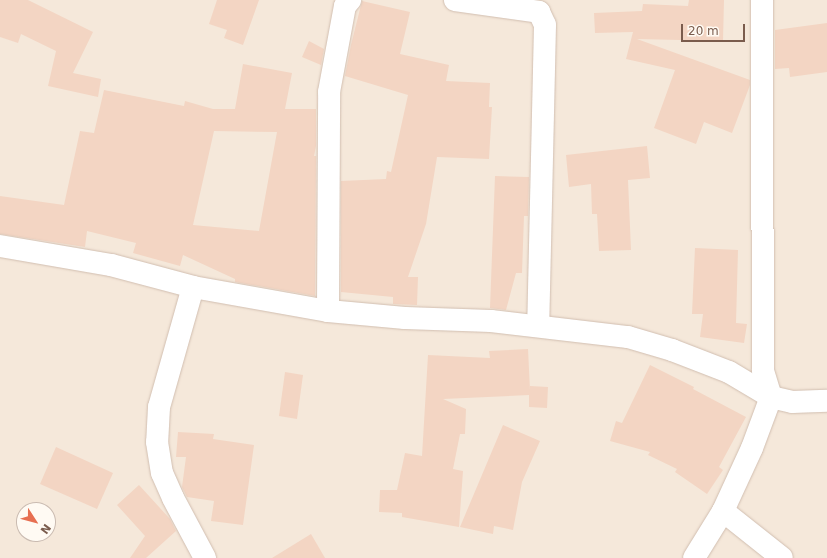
<!DOCTYPE html>
<style>
body{margin:0}
#map{position:relative;width:827px;height:558px;overflow:hidden;background:#fdf6ec;font-family:"DejaVu Sans",sans-serif}
div>[style]{position:absolute}
.residential>*{inset:0;background:#f5e8da}
.building>*{inset:0;background:#f3d5c3}
.roads{filter:drop-shadow(0 0 1px #d1beb0) drop-shadow(0 0 1px #d1beb0)}
.minor>*{height:22px;margin:-11px;padding:0 11px;transform-origin:11px;border-radius:11px;background:#fff}
span{translate:-50% -50%;white-space:nowrap;text-align:center;line-height:1.15;-webkit-text-stroke:3px #fffaf3;paint-order:stroke}
.north{position:absolute;left:16px;top:502px;width:40px;height:40px;box-sizing:border-box;background:#fffaf3;border:1px solid #cabbb1;border-radius:50%;rotate:126deg;font-size:11px;font-weight:700;line-height:16px;text-align:center;color:#7a5c4d}
.north::after{content:'';display:block;margin:auto;width:14px;height:18px;background:#e76f51;clip-path:polygon(50% 0,100% 100%,50% 72%,0 100%)}
.scale{position:absolute;left:681px;top:24px;width:64px;height:18px;box-sizing:border-box;border:2px solid #7a5c4d;border-top:0;padding-left:5px;font-size:12px;line-height:14px;white-space:nowrap;color:#7a5c4d;-webkit-text-stroke:3px #fffaf3;paint-order:stroke}
</style>
<div id="map">
<div class="residential">
<i style="clip-path:polygon(evenodd,0 0,827px 0,827px 558px,0 558px,0 0,24px 510px,48px 510px,48px 534px,24px 534px,24px 510px)"></i>
</div>
<div class="building">
<i style="clip-path:polygon(0 0,28px 0,93px 32px,73px 73px,101px 79px,98px 97px,48px 86px,56px 51px,21px 34px,18px 43px,0 37px)"></i>
<i style="clip-path:polygon(217px 0,259px 0,243px 45px,224px 38px,227px 30px,209px 24px)"></i>
<i style="clip-path:polygon(689px 0,724px 0,723px 41px,637px 39px,750px 80px,750px 85px,732px 133px,704px 122px,696px 144px,654px 128px,675px 70px,626px 59px,633px 32px,595px 33px,594px 13px,642px 11px,643px 4px,688px 6px)"></i>
<i style="clip-path:polygon(362px 1px,410px 12px,400px 54px,449px 65px,446px 81px,490px 83px,489px 107px,492px 107px,489px 159px,437px 157px,426px 224px,408px 277px,418px 277px,417px 305px,393px 304px,393px 297px,341px 292px,341px 181px,386px 179px,387px 171px,391px 172px,408px 95px,345px 76px,351px 45px)"></i>
<i style="clip-path:polygon(827px 23px,827px 72px,790px 77px,789px 68px,775px 69px,775px 30px)"></i>
<i style="clip-path:polygon(309px 41px,324px 49px,321px 65px,302px 57px)"></i>
<i style="clip-path:polygon(evenodd,243px 64px,292px 73px,285px 109px,316px 109px,316px 146px,314px 156px,316px 156px,315px 296px,235px 282px,235px 279px,183px 255px,180px 266px,133px 253px,136px 243px,87px 231px,85px 247px,0 234px,0 196px,64px 205px,80px 131px,94px 133px,104px 90px,184px 106px,185px 101px,213px 109px,235px 109px,243px 64px,214px 131px,277px 132px,259px 231px,193px 225px,214px 131px)"></i>
<i style="clip-path:polygon(647px 146px,650px 178px,628px 180px,631px 250px,599px 251px,597px 214px,592px 214px,591px 184px,569px 187px,566px 155px)"></i>
<i style="clip-path:polygon(495px 176px,529px 177px,528px 216px,524px 216px,522px 273px,516px 273px,506px 310px,490px 308px)"></i>
<i style="clip-path:polygon(695px 248px,738px 250px,736px 323px,747px 324px,744px 343px,700px 337px,703px 314px,692px 314px)"></i>
<i style="clip-path:polygon(528px 349px,530px 390px,530px 386px,548px 387px,547px 408px,529px 407px,529px 395px,443px 399px,466px 409px,465px 434px,460px 434px,453px 469px,463px 471px,459px 527px,402px 517px,402px 513px,379px 512px,380px 490px,397px 490px,405px 453px,422px 456px,428px 355px,490px 358px,489px 351px)"></i>
<i style="clip-path:polygon(650px 365px,694px 387px,693px 389px,746px 417px,719px 467px,723px 470px,707px 494px,675px 472px,677px 469px,648px 455px,650px 452px,610px 441px,616px 421px,622px 423px)"></i>
<i style="clip-path:polygon(285px 372px,303px 375px,297px 419px,279px 416px)"></i>
<i style="clip-path:polygon(503px 425px,540px 441px,522px 482px,513px 530px,494px 526px,493px 534px,460px 527px)"></i>
<i style="clip-path:polygon(178px 432px,214px 434px,213px 439px,254px 445px,243px 525px,211px 521px,214px 501px,187px 497px,182px 487px,186px 457px,176px 457px)"></i>
<i style="clip-path:polygon(56px 447px,113px 473px,97px 509px,40px 484px)"></i>
<i style="clip-path:polygon(139px 485px,170px 519px,176px 531px,146px 558px,130px 558px,145px 536px,117px 505px)"></i>
<i style="clip-path:polygon(311px 534px,325px 558px,272px 558px)"></i>
</div>
<div class="roads">
<div class="minor">
<i style="left:455px;top:0;width:85px;rotate:8.1deg"></i>
<i style="left:539px;top:12px;width:14px;rotate:65deg"></i>
<i style="left:545px;top:25px;width:301px;rotate:91.3deg"></i>
<i style="left:0;top:246px;width:113px;rotate:9.7deg"></i>
<i style="left:111px;top:265px;width:85px;rotate:15deg"></i>
<i style="left:193px;top:287px;width:137px;rotate:10.1deg"></i>
<i style="left:328px;top:311px;width:77px;rotate:5.2deg"></i>
<i style="left:405px;top:318px;width:86px;rotate:2deg"></i>
<i style="left:491px;top:321px;width:138px;rotate:6.7deg"></i>
<i style="left:628px;top:337px;width:46px;rotate:16.5deg"></i>
<i style="left:672px;top:350px;width:61px;rotate:21.1deg"></i>
<i style="left:729px;top:372px;width:49px;rotate:30.8deg"></i>
<i style="left:771px;top:397px;width:22px;rotate:13deg"></i>
<i style="left:792px;top:402px;width:35px;rotate:-2deg"></i>
<i style="left:193px;top:287px;width:125px;rotate:105.8deg"></i>
<i style="left:159px;top:407px;width:35px;rotate:93deg"></i>
<i style="left:157px;top:442px;width:31px;rotate:81deg"></i>
<i style="left:162px;top:473px;width:27px;rotate:66deg"></i>
<i style="left:173px;top:498px;width:68px;rotate:61.9deg"></i>
<i style="left:328px;top:311px;width:219px;rotate:-89.7deg"></i>
<i style="left:329px;top:92px;width:87px;rotate:-79.5deg"></i>
<i style="left:345px;top:6px;width:8px;rotate:-50deg"></i>
<i style="left:723px;top:511px;width:75px;rotate:38.5deg"></i>
<i style="left:694px;top:558px;width:55px;rotate:-58.3deg"></i>
<i style="left:723px;top:511px;width:69px;rotate:-65.3deg"></i>
<i style="left:752px;top:448px;width:54px;rotate:-69.6deg"></i>
<i style="left:771px;top:397px;width:28px;rotate:-107deg"></i>
<i style="left:763px;top:370px;width:370px;rotate:-90.2deg"></i>
</div>
</div>
<div class="north">N</div>
<div class="scale">20 m</div>
</div>
